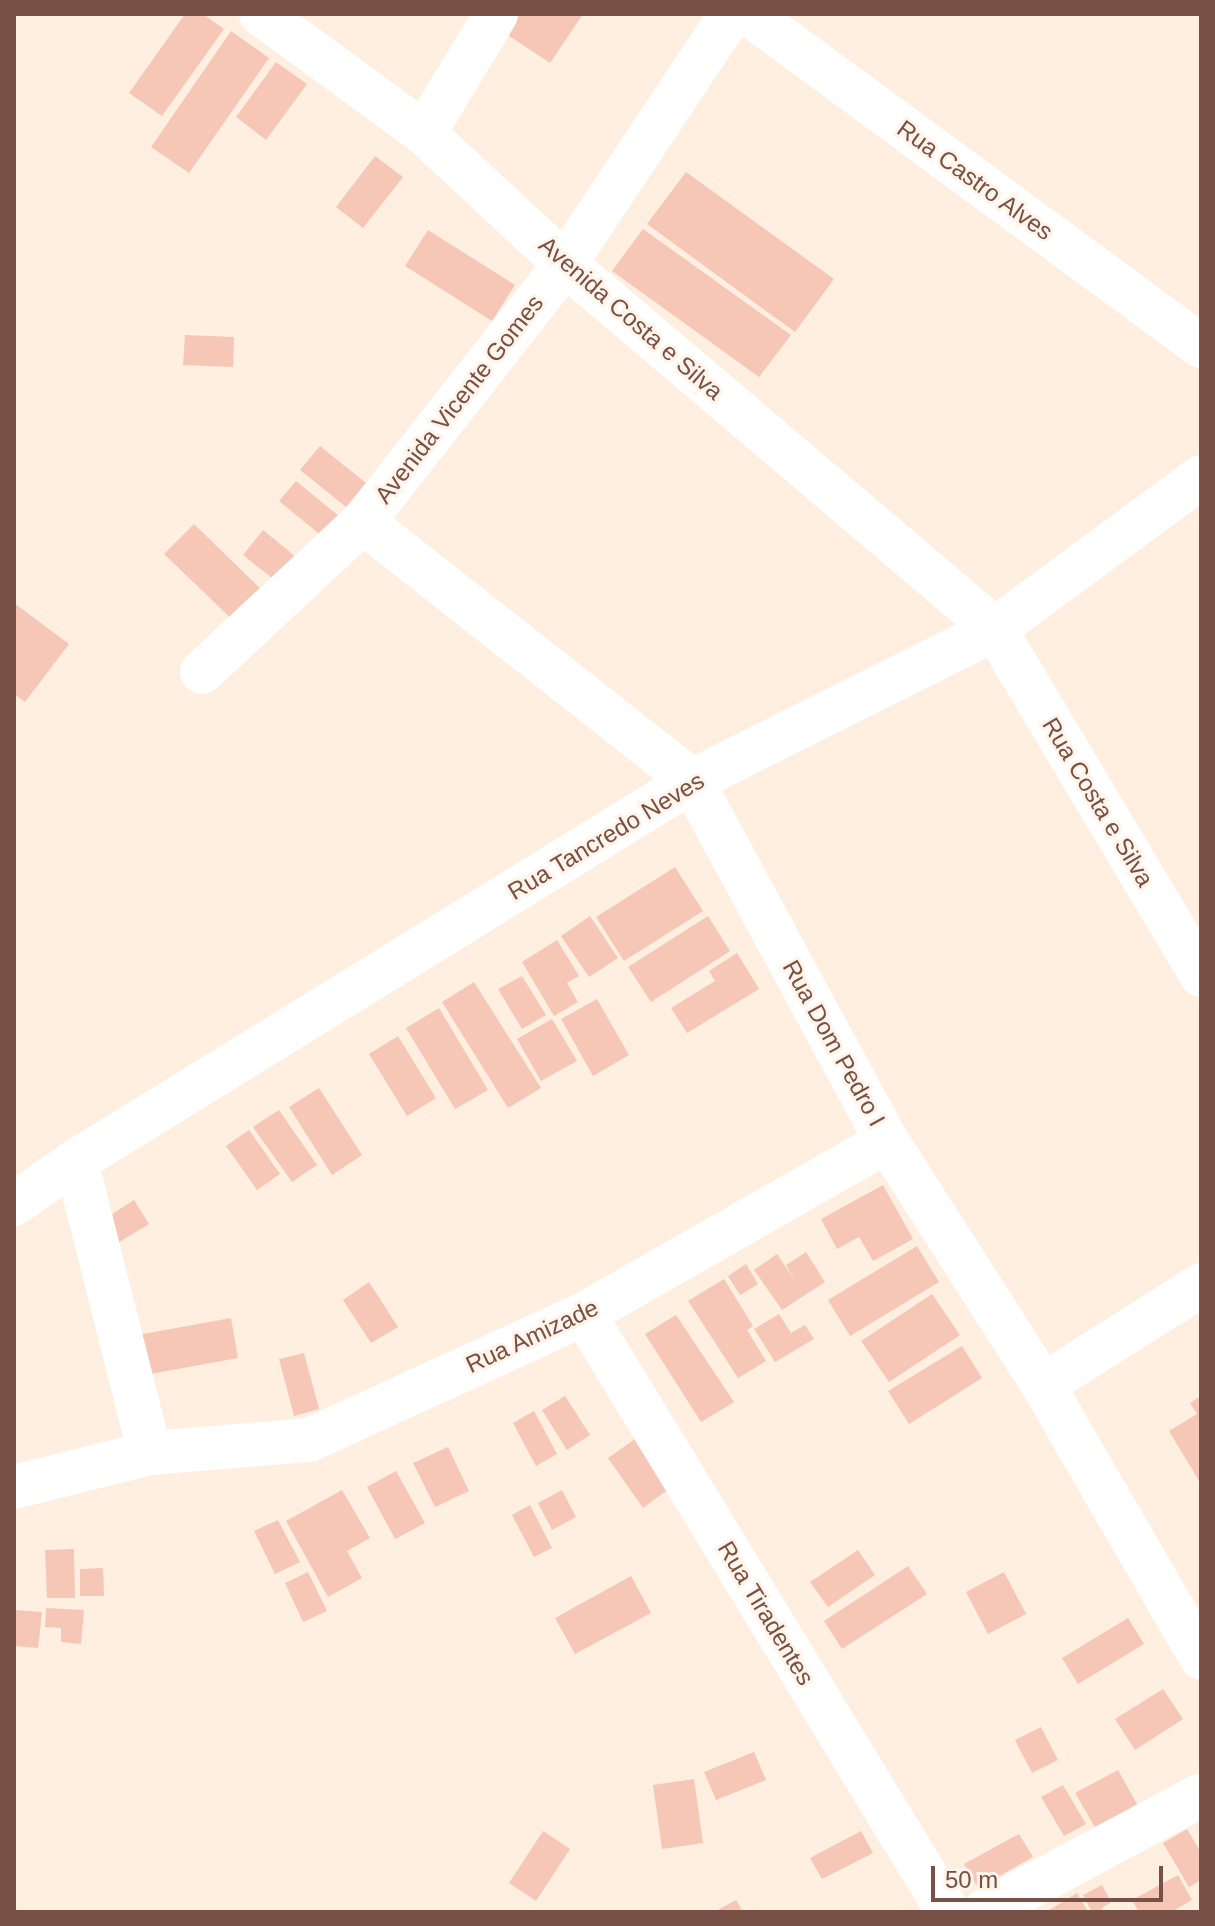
<!DOCTYPE html>
<style>
body{margin:0}
#map{position:relative;width:1215px;height:1926px;overflow:hidden;background:#feefe1;font-family:Helvetica,sans-serif}
div>[style]{position:absolute}
.building>*{inset:0;background:#f6c7b6}
.minor>*{height:44px;margin:-22px;padding:0 22px;transform-origin:22px;border-radius:22px;background:#fff}
span{translate:-50% -50%;white-space:nowrap;text-align:center;line-height:1.15;-webkit-text-stroke:6px #fff4ea;paint-order:stroke}
.street-label{font-size:24px;color:#785045}
.frame{position:absolute;inset:0;border:16px solid #785045;pointer-events:none}
.scale{position:absolute;left:931px;top:1866px;width:232px;height:36px;box-sizing:border-box;border:4px solid #785045;border-top:0;padding-left:10px;font-size:24px;line-height:28px;white-space:nowrap;color:#785045;-webkit-text-stroke:6px #fff4ea;paint-order:stroke}
</style>
<div id="map">
<div class="building">
<i style="clip-path:polygon(185px 14px,203px 14px,224px 29px,162px 116px,129px 93px)"></i>
<i style="clip-path:polygon(519px 14px,583px 14px,550px 63px,506px 34px)"></i>
<i style="clip-path:polygon(231px 31px,269px 58px,189px 173px,151px 147px)"></i>
<i style="clip-path:polygon(276px 62px,307px 84px,266px 140px,236px 117px)"></i>
<i style="clip-path:polygon(375px 156px,403px 177px,363px 228px,336px 207px)"></i>
<i style="clip-path:polygon(686px 172px,834px 279px,795px 332px,647px 224px)"></i>
<i style="clip-path:polygon(643px 229px,791px 335px,759px 377px,612px 271px)"></i>
<i style="clip-path:polygon(428px 230px,515px 285px,492px 321px,405px 266px)"></i>
<i style="clip-path:polygon(185px 335px,234px 337px,233px 367px,183px 365px)"></i>
<i style="clip-path:polygon(320px 446px,366px 483px,346px 507px,300px 470px)"></i>
<i style="clip-path:polygon(296px 481px,340px 517px,323px 537px,279px 501px)"></i>
<i style="clip-path:polygon(194px 524px,270px 598px,241px 628px,164px 554px)"></i>
<i style="clip-path:polygon(263px 530px,301px 561px,282px 586px,243px 555px)"></i>
<i style="clip-path:polygon(14px 603px,69px 644px,25px 702px,14px 694px)"></i>
<i style="clip-path:polygon(675px 867px,703px 911px,624px 961px,596px 917px)"></i>
<i style="clip-path:polygon(590px 916px,618px 958px,589px 977px,561px 936px)"></i>
<i style="clip-path:polygon(708px 916px,730px 951px,651px 1002px,628px 967px)"></i>
<i style="clip-path:polygon(557px 940px,579px 976px,567px 983px,578px 1002px,554px 1016px,522px 962px)"></i>
<i style="clip-path:polygon(737px 953px,759px 989px,687px 1033px,671px 1008px,715px 981px,709px 971px)"></i>
<i style="clip-path:polygon(522px 976px,546px 1015px,522px 1029px,498px 989px)"></i>
<i style="clip-path:polygon(474px 982px,541px 1088px,508px 1108px,442px 1002px)"></i>
<i style="clip-path:polygon(597px 999px,629px 1055px,593px 1076px,561px 1019px)"></i>
<i style="clip-path:polygon(439px 1008px,488px 1090px,455px 1109px,406px 1028px)"></i>
<i style="clip-path:polygon(552px 1019px,577px 1061px,541px 1081px,517px 1039px)"></i>
<i style="clip-path:polygon(398px 1036px,436px 1098px,407px 1116px,369px 1054px)"></i>
<i style="clip-path:polygon(319px 1088px,362px 1155px,332px 1175px,289px 1107px)"></i>
<i style="clip-path:polygon(279px 1110px,317px 1165px,292px 1182px,253px 1127px)"></i>
<i style="clip-path:polygon(249px 1130px,280px 1174px,257px 1190px,226px 1146px)"></i>
<i style="clip-path:polygon(883px 1185px,913px 1239px,873px 1261px,859px 1237px,837px 1249px,821px 1219px)"></i>
<i style="clip-path:polygon(134px 1200px,149px 1224px,116px 1244px,101px 1221px)"></i>
<i style="clip-path:polygon(917px 1246px,939px 1282px,850px 1336px,828px 1300px)"></i>
<i style="clip-path:polygon(806px 1252px,825px 1282px,782px 1310px,754px 1270px,777px 1254px,796px 1282px,786px 1265px)"></i>
<i style="clip-path:polygon(746px 1264px,758px 1284px,740px 1295px,728px 1276px)"></i>
<i style="clip-path:polygon(724px 1279px,753px 1326px,747px 1330px,766px 1361px,738px 1378px,688px 1301px)"></i>
<i style="clip-path:polygon(369px 1282px,398px 1327px,371px 1343px,343px 1300px)"></i>
<i style="clip-path:polygon(932px 1294px,960px 1335px,889px 1382px,861px 1341px)"></i>
<i style="clip-path:polygon(779px 1314px,791px 1333px,805px 1325px,814px 1339px,775px 1362px,754px 1329px)"></i>
<i style="clip-path:polygon(676px 1315px,734px 1402px,701px 1422px,645px 1334px)"></i>
<i style="clip-path:polygon(231px 1318px,238px 1358px,139px 1376px,132px 1336px)"></i>
<i style="clip-path:polygon(962px 1346px,982px 1378px,909px 1424px,888px 1391px)"></i>
<i style="clip-path:polygon(304px 1353px,319px 1409px,294px 1416px,279px 1359px)"></i>
<i style="clip-path:polygon(565px 1396px,590px 1435px,567px 1450px,542px 1410px)"></i>
<i style="clip-path:polygon(1201px 1396px,1201px 1484px,1169px 1431px,1197px 1414px,1190px 1403px)"></i>
<i style="clip-path:polygon(534px 1411px,557px 1454px,536px 1466px,513px 1423px)"></i>
<i style="clip-path:polygon(642px 1434px,677px 1483px,643px 1508px,608px 1458px)"></i>
<i style="clip-path:polygon(448px 1447px,469px 1491px,435px 1507px,413px 1463px)"></i>
<i style="clip-path:polygon(396px 1471px,425px 1523px,395px 1539px,367px 1487px)"></i>
<i style="clip-path:polygon(342px 1490px,370px 1538px,347px 1551px,362px 1578px,328px 1597px,286px 1521px)"></i>
<i style="clip-path:polygon(562px 1490px,576px 1517px,552px 1530px,538px 1503px)"></i>
<i style="clip-path:polygon(530px 1505px,552px 1548px,534px 1557px,512px 1515px)"></i>
<i style="clip-path:polygon(278px 1520px,300px 1562px,275px 1574px,254px 1531px)"></i>
<i style="clip-path:polygon(74px 1549px,75px 1598px,47px 1598px,45px 1550px)"></i>
<i style="clip-path:polygon(858px 1550px,875px 1575px,828px 1607px,810px 1582px)"></i>
<i style="clip-path:polygon(908px 1566px,927px 1594px,842px 1649px,824px 1621px)"></i>
<i style="clip-path:polygon(103px 1568px,104px 1596px,80px 1596px,80px 1569px)"></i>
<i style="clip-path:polygon(308px 1572px,327px 1611px,303px 1622px,285px 1583px)"></i>
<i style="clip-path:polygon(1004px 1572px,1026px 1614px,988px 1634px,966px 1592px)"></i>
<i style="clip-path:polygon(631px 1576px,651px 1613px,575px 1654px,555px 1618px)"></i>
<i style="clip-path:polygon(46px 1608px,84px 1610px,81px 1644px,61px 1642px,61px 1628px,45px 1627px)"></i>
<i style="clip-path:polygon(15px 1610px,42px 1612px,38px 1648px,14px 1646px)"></i>
<i style="clip-path:polygon(1128px 1618px,1144px 1644px,1078px 1684px,1062px 1658px)"></i>
<i style="clip-path:polygon(1163px 1689px,1183px 1719px,1135px 1750px,1115px 1719px)"></i>
<i style="clip-path:polygon(1041px 1727px,1058px 1760px,1032px 1773px,1015px 1740px)"></i>
<i style="clip-path:polygon(754px 1752px,766px 1780px,716px 1800px,704px 1772px)"></i>
<i style="clip-path:polygon(1118px 1770px,1138px 1806px,1096px 1829px,1075px 1793px)"></i>
<i style="clip-path:polygon(694px 1779px,703px 1843px,662px 1849px,653px 1785px)"></i>
<i style="clip-path:polygon(1063px 1785px,1086px 1824px,1064px 1836px,1041px 1797px)"></i>
<i style="clip-path:polygon(1187px 1829px,1201px 1853px,1201px 1880px,1189px 1887px,1163px 1843px)"></i>
<i style="clip-path:polygon(543px 1831px,570px 1849px,536px 1901px,509px 1883px)"></i>
<i style="clip-path:polygon(861px 1831px,873px 1853px,822px 1879px,810px 1858px)"></i>
<i style="clip-path:polygon(1019px 1834px,1033px 1857px,978px 1888px,964px 1864px)"></i>
<i style="clip-path:polygon(1178px 1875px,1192px 1900px,1171px 1912px,1139px 1912px,1132px 1900px)"></i>
<i style="clip-path:polygon(1102px 1885px,1111px 1902px,1102px 1908px,1104px 1912px,1092px 1912px,1083px 1895px)"></i>
<i style="clip-path:polygon(1077px 1893px,1088px 1912px,1046px 1912px)"></i>
<i style="clip-path:polygon(736px 1900px,743px 1912px,714px 1912px)"></i>
</div>
<div class="minor">
<i style="left:261px;top:14px;width:202px;rotate:36.1deg"></i>
<i style="left:424px;top:133px;width:192px;rotate:42.9deg"></i>
<i style="left:565px;top:264px;width:564px;rotate:40.33deg"></i>
<i style="left:995px;top:629px;width:403px;rotate:59.2deg"></i>
<i style="left:749px;top:14px;width:561px;rotate:36.3deg"></i>
<i style="left:424px;top:133px;width:139px;rotate:-58.8deg"></i>
<i style="left:363px;top:522px;width:419px;rotate:38.2deg"></i>
<i style="left:692px;top:781px;width:409px;rotate:61.6deg"></i>
<i style="left:887px;top:1141px;width:290px;rotate:57.4deg"></i>
<i style="left:1043px;top:1385px;width:315px;rotate:59.9deg"></i>
<i style="left:202px;top:672px;width:220px;rotate:-43deg"></i>
<i style="left:363px;top:522px;width:328px;rotate:-51.9deg"></i>
<i style="left:565px;top:264px;width:300px;rotate:-56.4deg"></i>
<i style="left:76px;top:1161px;width:301px;rotate:75.8deg"></i>
<i style="left:14px;top:1204px;width:75px;rotate:-34.7deg"></i>
<i style="left:76px;top:1161px;width:724px;rotate:-31.67deg"></i>
<i style="left:692px;top:781px;width:339px;rotate:-26.6deg"></i>
<i style="left:995px;top:629px;width:256px;rotate:-36.4deg"></i>
<i style="left:584px;top:1314px;width:700px;rotate:58.67deg"></i>
<i style="left:1043px;top:1385px;width:187px;rotate:-32.3deg"></i>
<i style="left:14px;top:1487px;width:140px;rotate:-14deg"></i>
<i style="left:150px;top:1453px;width:160px;rotate:-4.7deg"></i>
<i style="left:309px;top:1440px;width:302px;rotate:-24.6deg"></i>
<i style="left:584px;top:1314px;width:349px;rotate:-29.7deg"></i>
<i style="left:983px;top:1912px;width:247px;rotate:-28.2deg"></i>
</div>
<div class="street-label">
<span style="left:975px;top:180px;rotate:36deg">Rua Castro Alves</span>
<span style="left:631px;top:318px;rotate:41deg">Avenida Costa e Silva</span>
<span style="left:459px;top:399px;rotate:-52deg">Avenida Vicente Gomes</span>
<span style="left:1098px;top:802px;rotate:59deg">Rua Costa e Silva</span>
<span style="left:606px;top:836px;rotate:-31deg">Rua Tancredo Neves</span>
<span style="left:834px;top:1043px;rotate:61deg">Rua Dom Pedro I</span>
<span style="left:532px;top:1336px;rotate:-25deg">Rua Amizade</span>
<span style="left:766px;top:1613px;rotate:59deg">Rua Tiradentes</span>
</div>
<div class="frame"></div>
<div class="scale">50 m</div>
</div>
